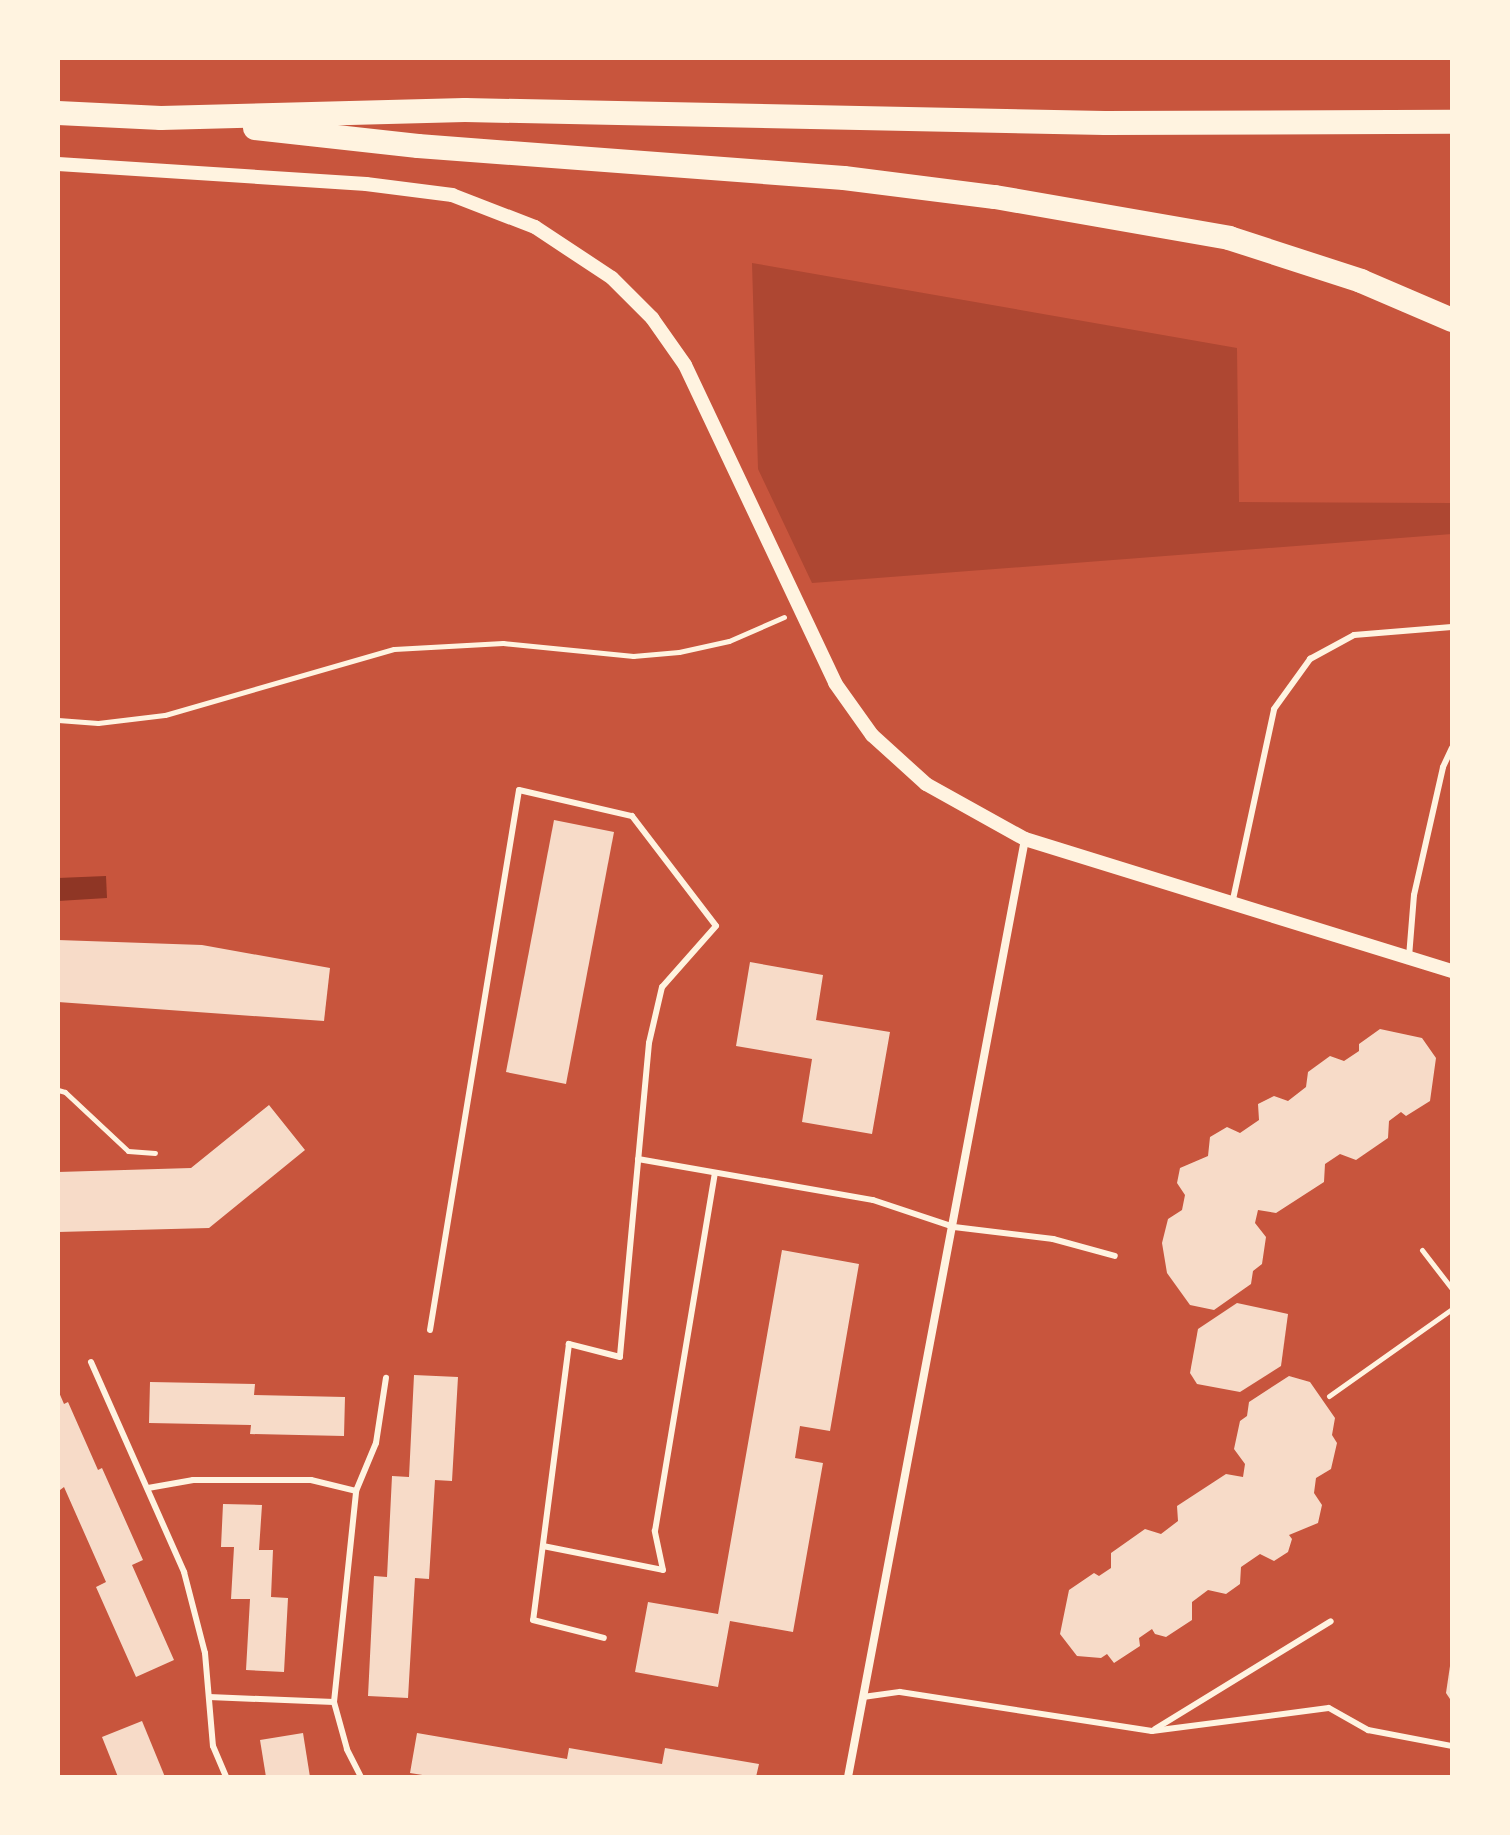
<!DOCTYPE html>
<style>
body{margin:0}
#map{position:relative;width:1510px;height:1835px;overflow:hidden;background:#c8553d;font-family:Commissioner,sans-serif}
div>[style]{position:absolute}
.green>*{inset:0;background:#ae4732}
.water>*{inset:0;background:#8f3625}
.building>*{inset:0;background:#f7dbc8}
.path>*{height:5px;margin:-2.5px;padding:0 2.5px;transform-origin:2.5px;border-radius:2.5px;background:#fff3e0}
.service>*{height:6px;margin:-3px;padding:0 3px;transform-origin:3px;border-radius:3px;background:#fff3e0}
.minor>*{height:8px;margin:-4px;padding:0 4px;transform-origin:4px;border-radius:4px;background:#fff3e0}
.tertiary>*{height:14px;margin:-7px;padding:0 7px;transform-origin:7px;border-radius:7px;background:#fff3e0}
.motorway>*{height:24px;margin:-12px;padding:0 12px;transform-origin:12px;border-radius:12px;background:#fff3e0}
span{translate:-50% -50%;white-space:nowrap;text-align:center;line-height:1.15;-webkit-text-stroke:7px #fff3e0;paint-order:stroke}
.frame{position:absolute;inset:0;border:60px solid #fff3e0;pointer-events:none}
</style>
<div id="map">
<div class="green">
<i style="clip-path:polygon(752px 263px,1237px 348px,1239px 502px,1452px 503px,1452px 534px,812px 583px,758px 469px)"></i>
</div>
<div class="water">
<i style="clip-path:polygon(106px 876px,107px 898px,58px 901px,58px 878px)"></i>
</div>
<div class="building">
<i style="clip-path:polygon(554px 820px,614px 832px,566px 1084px,506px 1072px)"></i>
<i style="clip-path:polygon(58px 940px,202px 945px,330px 968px,324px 1021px,58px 1002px)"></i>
<i style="clip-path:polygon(750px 962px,823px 975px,816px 1020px,890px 1032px,872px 1134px,802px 1122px,812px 1059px,736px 1046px)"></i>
<i style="clip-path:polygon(1380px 1029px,1422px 1038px,1436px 1058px,1430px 1101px,1406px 1116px,1401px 1112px,1389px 1121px,1388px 1138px,1356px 1160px,1340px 1154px,1325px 1164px,1324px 1182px,1276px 1213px,1258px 1210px,1255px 1223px,1266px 1237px,1262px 1264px,1253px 1271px,1251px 1284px,1214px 1310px,1190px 1305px,1167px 1273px,1162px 1243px,1168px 1219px,1182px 1210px,1185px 1195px,1177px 1183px,1180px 1168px,1208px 1156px,1210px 1137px,1227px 1127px,1240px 1133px,1259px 1120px,1258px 1104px,1274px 1096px,1288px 1101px,1306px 1087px,1308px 1072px,1330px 1056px,1344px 1061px,1359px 1051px,1359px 1044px)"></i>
<i style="clip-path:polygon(269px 1105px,305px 1150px,209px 1228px,58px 1232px,58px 1172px,191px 1168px)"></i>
<i style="clip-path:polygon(782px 1250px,859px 1264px,830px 1431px,800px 1426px,795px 1458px,823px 1463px,793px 1632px,730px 1621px,718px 1687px,635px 1672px,648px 1602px,718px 1614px)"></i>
<i style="clip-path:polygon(1237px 1303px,1288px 1314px,1281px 1366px,1240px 1392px,1197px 1384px,1190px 1373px,1198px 1329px)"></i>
<i style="clip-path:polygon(414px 1375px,458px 1377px,452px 1481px,435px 1480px,429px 1579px,415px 1578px,408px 1698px,368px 1696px,374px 1576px,387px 1577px,392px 1476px,409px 1477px)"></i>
<i style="clip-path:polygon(1289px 1376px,1310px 1382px,1335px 1418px,1332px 1435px,1337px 1443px,1331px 1469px,1316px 1478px,1314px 1493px,1322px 1505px,1318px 1523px,1289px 1535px,1292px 1539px,1288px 1552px,1274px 1561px,1260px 1554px,1241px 1567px,1240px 1584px,1226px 1594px,1208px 1590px,1192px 1602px,1192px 1620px,1166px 1637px,1155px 1634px,1152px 1629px,1139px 1638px,1140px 1646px,1114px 1663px,1107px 1654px,1101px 1658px,1077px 1656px,1060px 1634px,1069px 1590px,1094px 1573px,1099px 1576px,1111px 1568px,1111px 1553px,1145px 1529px,1161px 1534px,1178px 1521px,1177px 1506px,1226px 1474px,1243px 1477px,1245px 1464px,1234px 1449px,1240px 1421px,1247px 1416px,1249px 1402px)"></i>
<i style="clip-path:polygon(150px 1382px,255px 1384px,254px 1395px,345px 1397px,344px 1436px,250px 1434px,251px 1425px,149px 1423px)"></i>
<i style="clip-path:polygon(58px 1390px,64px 1404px,68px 1402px,98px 1470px,102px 1468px,143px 1560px,132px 1565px,174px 1660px,136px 1677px,96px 1587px,106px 1582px,64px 1487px,60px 1490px,58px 1485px)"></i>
<i style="clip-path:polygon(223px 1504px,262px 1505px,259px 1550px,273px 1550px,271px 1597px,288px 1598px,284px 1672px,246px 1670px,250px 1599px,231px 1599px,234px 1547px,221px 1547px)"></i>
<i style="clip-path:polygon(1450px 1666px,1452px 1667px,1452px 1702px,1446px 1693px)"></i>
<i style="clip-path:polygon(142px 1721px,165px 1777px,118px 1777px,102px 1737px)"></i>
<i style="clip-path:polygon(303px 1733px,310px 1777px,266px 1777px,260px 1740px)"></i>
<i style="clip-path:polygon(417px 1733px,567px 1759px,569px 1748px,662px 1764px,665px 1748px,759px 1764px,756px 1777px,435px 1777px,410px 1773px)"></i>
</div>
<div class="path">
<i style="left:58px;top:720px;width:40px;rotate:4.3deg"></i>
<i style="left:98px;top:723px;width:67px;rotate:-6.8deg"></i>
<i style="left:165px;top:715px;width:238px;rotate:-16.1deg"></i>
<i style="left:394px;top:649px;width:109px;rotate:-3.2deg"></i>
<i style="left:503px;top:643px;width:131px;rotate:5.7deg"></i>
<i style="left:633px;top:656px;width:46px;rotate:-5deg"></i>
<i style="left:679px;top:652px;width:51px;rotate:-12.4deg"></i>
<i style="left:729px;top:641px;width:60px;rotate:-23.6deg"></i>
<i style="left:58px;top:1090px;width:7px;rotate:16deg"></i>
<i style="left:65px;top:1092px;width:86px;rotate:43.1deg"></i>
<i style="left:128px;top:1151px;width:27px;rotate:4deg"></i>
<i style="left:1422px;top:1250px;width:49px;rotate:52.4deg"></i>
<i style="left:1329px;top:1396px;width:151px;rotate:-35.3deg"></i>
</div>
<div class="service">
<i style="left:1232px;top:904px;width:199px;rotate:-77.8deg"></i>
<i style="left:1274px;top:709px;width:62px;rotate:-54.2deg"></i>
<i style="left:1310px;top:659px;width:50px;rotate:-28.6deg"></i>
<i style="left:1354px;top:635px;width:98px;rotate:-4.7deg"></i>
<i style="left:1409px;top:957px;width:62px;rotate:-85.4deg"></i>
<i style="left:1414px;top:895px;width:131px;rotate:-77.2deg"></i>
<i style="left:1443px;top:767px;width:21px;rotate:-65deg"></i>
<i style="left:638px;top:1159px;width:239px;rotate:9.9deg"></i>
<i style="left:873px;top:1200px;width:85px;rotate:18.4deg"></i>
<i style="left:954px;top:1227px;width:100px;rotate:6.9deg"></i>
<i style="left:1053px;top:1239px;width:64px;rotate:15.3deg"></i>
<i style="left:430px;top:1330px;width:547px;rotate:-80.64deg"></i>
<i style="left:519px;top:790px;width:116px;rotate:13deg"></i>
<i style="left:632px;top:816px;width:138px;rotate:52.6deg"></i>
<i style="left:716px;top:926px;width:81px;rotate:131.5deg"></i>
<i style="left:662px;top:987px;width:57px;rotate:103.1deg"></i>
<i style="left:649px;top:1043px;width:315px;rotate:95.3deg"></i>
<i style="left:620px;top:1357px;width:53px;rotate:-165.7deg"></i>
<i style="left:569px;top:1344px;width:278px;rotate:97.4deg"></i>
<i style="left:533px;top:1620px;width:73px;rotate:14.2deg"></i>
<i style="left:91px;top:1362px;width:230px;rotate:66.1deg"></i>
<i style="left:184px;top:1572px;width:84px;rotate:75.5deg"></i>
<i style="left:205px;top:1653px;width:93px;rotate:85.1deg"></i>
<i style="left:213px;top:1746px;width:34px;rotate:67deg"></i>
<i style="left:148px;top:1488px;width:46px;rotate:-10.1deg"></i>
<i style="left:193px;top:1480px;width:118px"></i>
<i style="left:311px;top:1480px;width:46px;rotate:13.7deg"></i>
<i style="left:543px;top:1546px;width:122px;rotate:11.3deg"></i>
<i style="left:663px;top:1570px;width:40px;rotate:-102deg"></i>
<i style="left:655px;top:1531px;width:363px;rotate:-80.5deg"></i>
<i style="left:209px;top:1697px;width:125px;rotate:2.3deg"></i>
<i style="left:863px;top:1697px;width:37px;rotate:-8deg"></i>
<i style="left:900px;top:1692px;width:255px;rotate:8.8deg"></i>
<i style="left:1152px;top:1731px;width:178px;rotate:-7.4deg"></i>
<i style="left:1329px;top:1708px;width:45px;rotate:29.4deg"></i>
<i style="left:1368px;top:1730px;width:86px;rotate:10.8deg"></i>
<i style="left:1155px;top:1729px;width:206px;rotate:-31.5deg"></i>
<i style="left:361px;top:1777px;width:31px;rotate:-117deg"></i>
<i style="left:347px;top:1749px;width:49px;rotate:-105.5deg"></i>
<i style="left:334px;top:1702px;width:212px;rotate:-84deg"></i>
<i style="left:356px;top:1491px;width:52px;rotate:-67.4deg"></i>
<i style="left:376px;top:1443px;width:66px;rotate:-81.3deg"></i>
</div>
<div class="minor">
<i style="left:848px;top:1777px;width:955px;rotate:-79.31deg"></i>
</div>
<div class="tertiary">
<i style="left:58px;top:164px;width:309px;rotate:3.7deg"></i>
<i style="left:366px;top:184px;width:87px;rotate:7.3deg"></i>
<i style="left:452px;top:195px;width:89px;rotate:21.1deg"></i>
<i style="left:535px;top:227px;width:92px;rotate:33.5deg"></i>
<i style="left:612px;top:278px;width:57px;rotate:45deg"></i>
<i style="left:652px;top:318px;width:57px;rotate:54.9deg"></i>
<i style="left:685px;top:365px;width:352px;rotate:64.7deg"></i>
<i style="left:835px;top:683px;width:64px;rotate:54.6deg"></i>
<i style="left:872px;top:735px;width:73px;rotate:42.2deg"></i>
<i style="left:926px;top:784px;width:113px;rotate:29.1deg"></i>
<i style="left:1025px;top:839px;width:447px;rotate:17.2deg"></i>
</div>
<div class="motorway">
<i style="left:58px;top:113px;width:103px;rotate:2.8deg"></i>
<i style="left:161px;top:118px;width:304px;rotate:-1.5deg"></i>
<i style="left:465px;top:110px;width:640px;rotate:1.16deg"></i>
<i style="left:1105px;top:123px;width:347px;rotate:-0.2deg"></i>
<i style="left:255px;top:128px;width:164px;rotate:6.3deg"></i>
<i style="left:418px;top:146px;width:427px;rotate:4.3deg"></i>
<i style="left:844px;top:178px;width:152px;rotate:7.2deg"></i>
<i style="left:995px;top:197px;width:238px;rotate:9.9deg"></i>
<i style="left:1229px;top:238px;width:139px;rotate:18deg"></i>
<i style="left:1361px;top:281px;width:99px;rotate:23.2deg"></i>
</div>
<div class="frame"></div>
</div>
